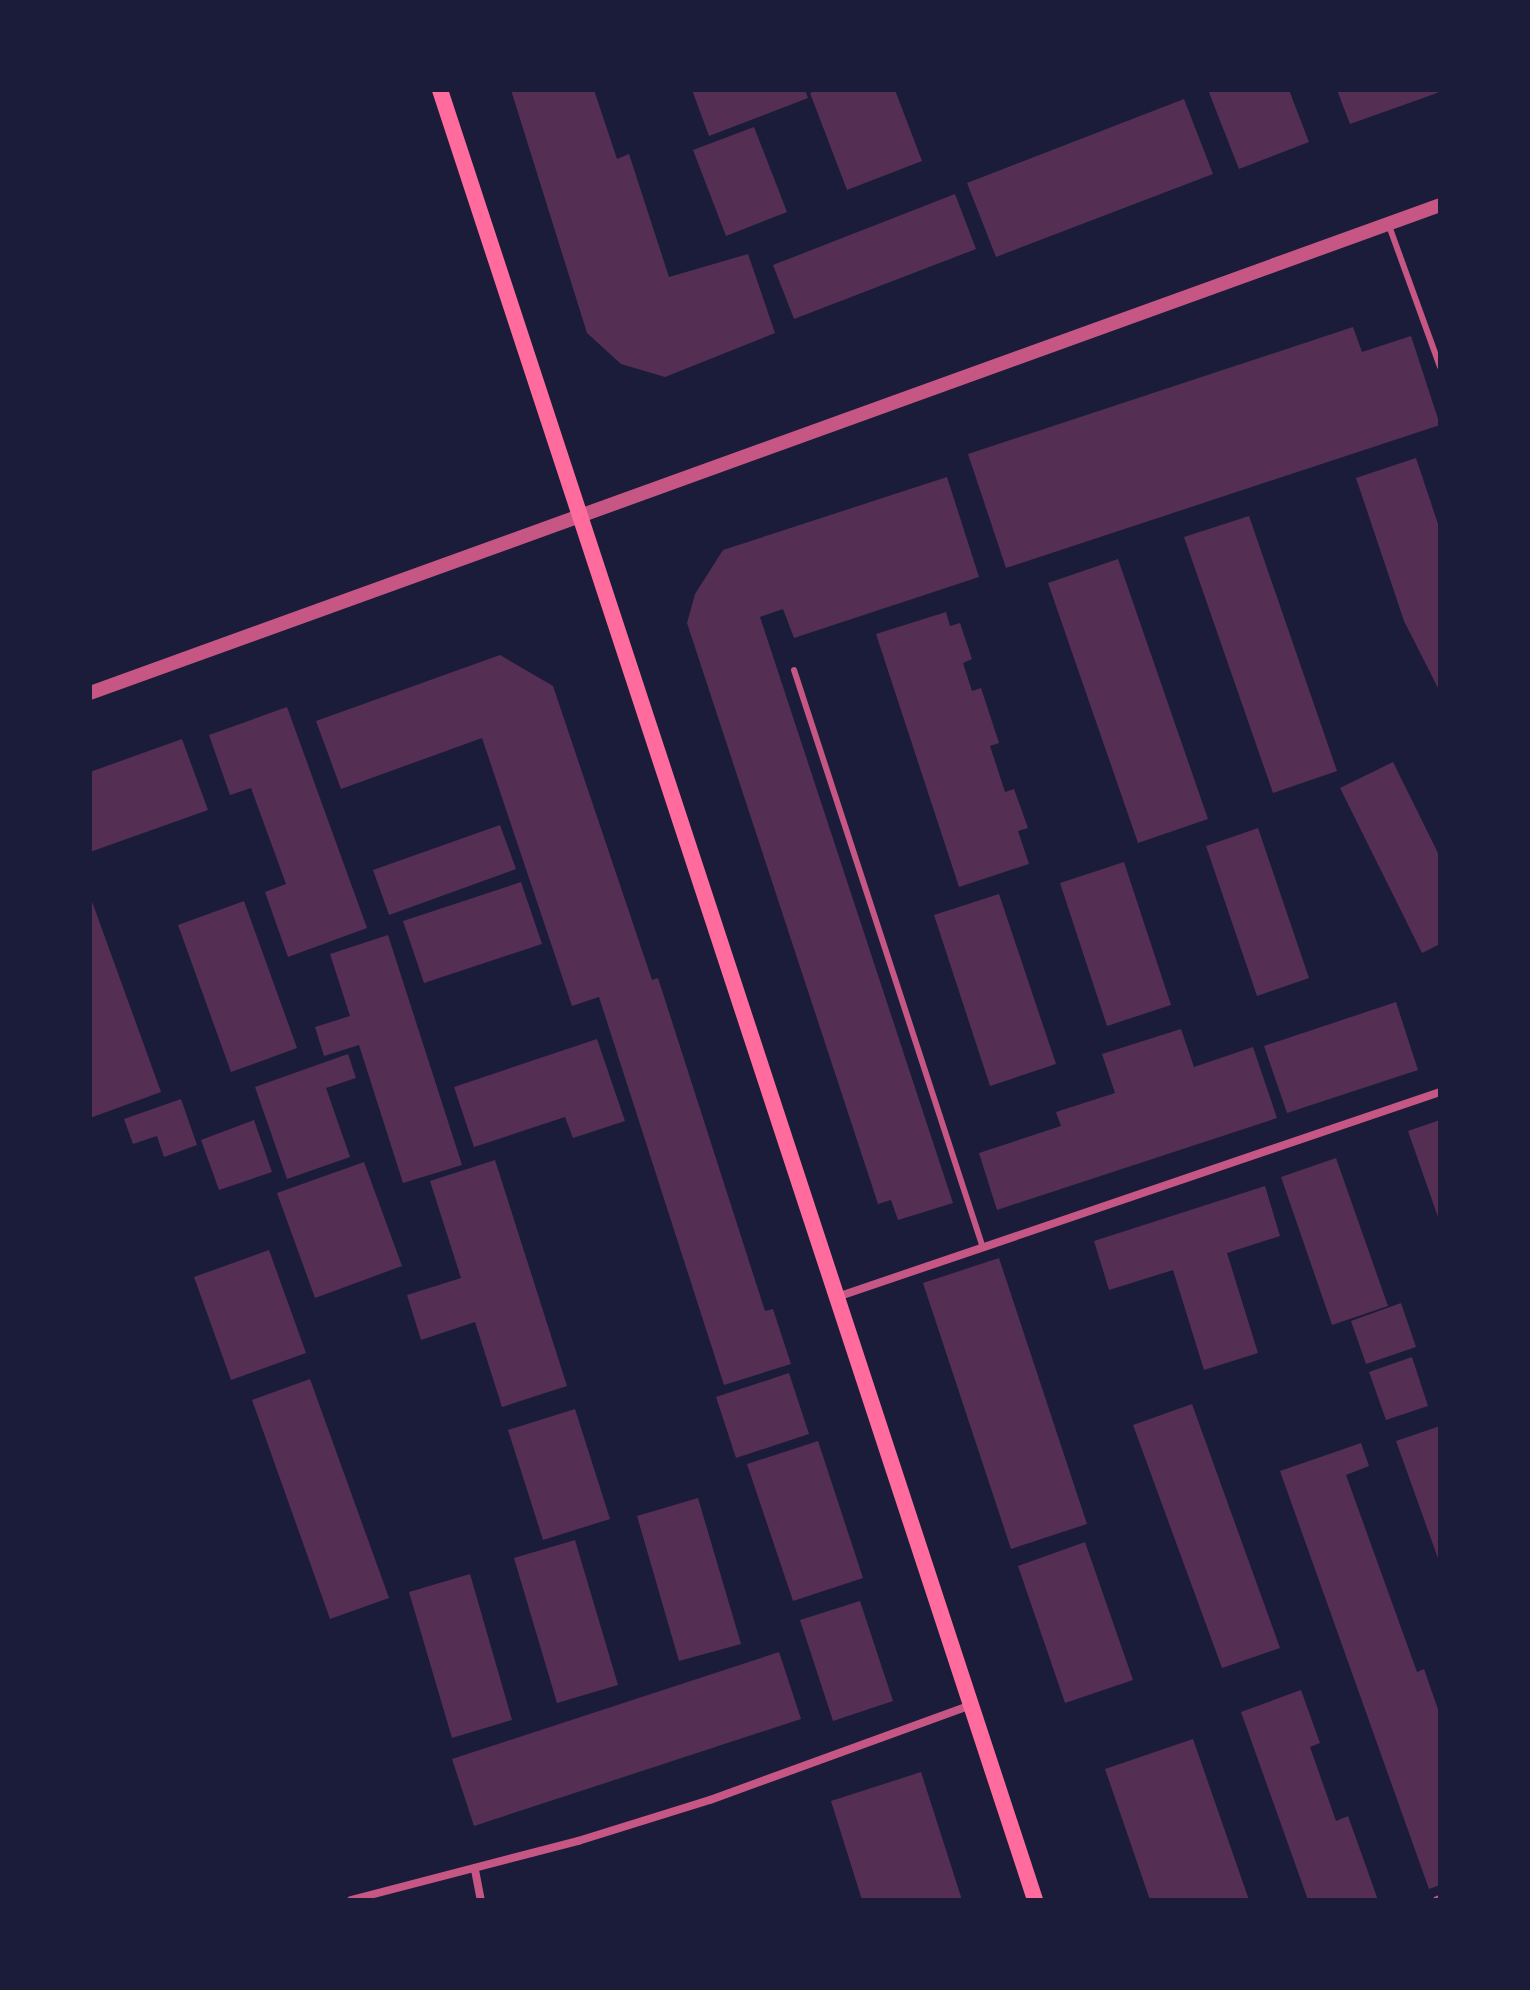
<!DOCTYPE html>
<style>
body{margin:0}
#map{position:relative;width:1530px;height:1990px;overflow:hidden;background:#1b1b3a;font-family:"PT Serif",serif}
div>[style]{position:absolute}
.building>*{inset:0;background:#542f53}
.service>*{height:6px;margin:-3px;padding:0 3px;transform-origin:3px;border-radius:3px;background:#c65784}
.minor>*{height:8px;margin:-4px;padding:0 4px;transform-origin:4px;border-radius:4px;background:#c65784}
.tertiary>*{height:14px;margin:-7px;padding:0 7px;transform-origin:7px;border-radius:7px;background:#c65784}
.secondary>*{height:16px;margin:-8px;padding:0 8px;transform-origin:8px;border-radius:8px;background:#ff6b9d}
span{translate:-50% -50%;white-space:nowrap;text-align:center;line-height:1.15;-webkit-text-stroke:6px #1b1b3a;paint-order:stroke}
.frame{position:absolute;inset:0;border:92px solid #1b1b3a;pointer-events:none}
</style>
<div id="map">
<div class="building">
<i style="clip-path:polygon(511px 90px,594px 90px,617px 159px,629px 154px,669px 277px,748px 254px,775px 333px,665px 377px,621px 364px,587px 333px)"></i>
<i style="clip-path:polygon(692px 90px,805px 90px,808px 98px,709px 136px)"></i>
<i style="clip-path:polygon(819px 90px,895px 90px,922px 161px,847px 190px,810px 93px)"></i>
<i style="clip-path:polygon(1208px 90px,1289px 90px,1309px 142px,1239px 169px)"></i>
<i style="clip-path:polygon(1337px 90px,1440px 90px,1440px 92px,1350px 124px)"></i>
<i style="clip-path:polygon(1184px 99px,1213px 174px,996px 257px,967px 183px)"></i>
<i style="clip-path:polygon(754px 127px,787px 212px,726px 236px,693px 150px)"></i>
<i style="clip-path:polygon(955px 194px,976px 249px,794px 319px,773px 265px)"></i>
<i style="clip-path:polygon(1353px 327px,1362px 352px,1411px 336px,1440px 425px,1006px 568px,968px 454px)"></i>
<i style="clip-path:polygon(1416px 458px,1440px 530px,1440px 692px,1404px 621px,1356px 478px)"></i>
<i style="clip-path:polygon(947px 477px,979px 577px,794px 638px,783px 609px,760px 617px,953px 1203px,898px 1220px,891px 1200px,878px 1204px,687px 623px,695px 594px,723px 550px)"></i>
<i style="clip-path:polygon(1249px 516px,1337px 771px,1273px 793px,1184px 537px)"></i>
<i style="clip-path:polygon(1118px 559px,1208px 819px,1138px 843px,1048px 583px)"></i>
<i style="clip-path:polygon(946px 612px,950px 626px,960px 623px,972px 659px,963px 663px,972px 691px,981px 688px,999px 743px,990px 746px,1005px 792px,1014px 789px,1028px 828px,1018px 831px,1029px 864px,959px 887px,876px 634px)"></i>
<i style="clip-path:polygon(500px 655px,553px 686px,652px 980px,658px 978px,765px 1311px,773px 1309px,791px 1364px,724px 1385px,599px 997px,572px 1006px,482px 738px,341px 789px,316px 721px)"></i>
<i style="clip-path:polygon(287px 707px,367px 928px,288px 957px,265px 892px,286px 884px,251px 788px,230px 795px,209px 735px)"></i>
<i style="clip-path:polygon(182px 739px,208px 810px,90px 852px,90px 772px)"></i>
<i style="clip-path:polygon(1393px 762px,1440px 857px,1440px 944px,1422px 953px,1340px 788px)"></i>
<i style="clip-path:polygon(500px 825px,516px 869px,389px 915px,373px 870px)"></i>
<i style="clip-path:polygon(1258px 828px,1309px 978px,1257px 996px,1206px 846px)"></i>
<i style="clip-path:polygon(1124px 862px,1171px 1005px,1107px 1026px,1060px 883px)"></i>
<i style="clip-path:polygon(521px 882px,542px 944px,424px 983px,403px 921px)"></i>
<i style="clip-path:polygon(999px 894px,1056px 1064px,990px 1086px,934px 915px)"></i>
<i style="clip-path:polygon(90px 896px,161px 1092px,90px 1118px)"></i>
<i style="clip-path:polygon(244px 901px,297px 1048px,231px 1072px,178px 925px)"></i>
<i style="clip-path:polygon(388px 935px,462px 1165px,403px 1183px,359px 1045px,324px 1056px,315px 1027px,350px 1016px,330px 954px)"></i>
<i style="clip-path:polygon(1396px 1002px,1418px 1070px,1287px 1113px,1264px 1046px)"></i>
<i style="clip-path:polygon(1181px 1029px,1194px 1067px,1253px 1047px,1277px 1118px,997px 1210px,979px 1153px,1061px 1126px,1056px 1112px,1115px 1093px,1102px 1054px)"></i>
<i style="clip-path:polygon(597px 1039px,625px 1121px,573px 1138px,565px 1117px,474px 1147px,454px 1087px)"></i>
<i style="clip-path:polygon(348px 1054px,356px 1078px,326px 1088px,350px 1157px,287px 1179px,255px 1087px)"></i>
<i style="clip-path:polygon(181px 1099px,197px 1145px,164px 1157px,157px 1136px,133px 1144px,124px 1119px)"></i>
<i style="clip-path:polygon(254px 1120px,272px 1172px,219px 1190px,201px 1140px)"></i>
<i style="clip-path:polygon(1440px 1120px,1440px 1220px,1439px 1220px,1408px 1131px)"></i>
<i style="clip-path:polygon(1336px 1158px,1388px 1306px,1332px 1325px,1281px 1177px)"></i>
<i style="clip-path:polygon(495px 1160px,567px 1386px,502px 1407px,475px 1322px,421px 1340px,407px 1295px,461px 1278px,430px 1181px)"></i>
<i style="clip-path:polygon(364px 1162px,402px 1266px,315px 1298px,277px 1193px)"></i>
<i style="clip-path:polygon(1265px 1186px,1280px 1236px,1227px 1253px,1258px 1353px,1204px 1370px,1173px 1270px,1109px 1290px,1094px 1241px)"></i>
<i style="clip-path:polygon(269px 1250px,306px 1353px,231px 1380px,194px 1277px)"></i>
<i style="clip-path:polygon(999px 1258px,1087px 1524px,1011px 1549px,923px 1283px)"></i>
<i style="clip-path:polygon(1401px 1303px,1416px 1347px,1366px 1364px,1351px 1321px)"></i>
<i style="clip-path:polygon(1412px 1357px,1428px 1406px,1386px 1420px,1369px 1372px)"></i>
<i style="clip-path:polygon(789px 1373px,809px 1434px,736px 1458px,716px 1397px)"></i>
<i style="clip-path:polygon(310px 1379px,389px 1598px,330px 1619px,252px 1400px)"></i>
<i style="clip-path:polygon(1192px 1404px,1280px 1648px,1222px 1668px,1133px 1425px)"></i>
<i style="clip-path:polygon(575px 1409px,610px 1519px,543px 1540px,508px 1430px)"></i>
<i style="clip-path:polygon(1440px 1426px,1440px 1564px,1396px 1441px)"></i>
<i style="clip-path:polygon(818px 1441px,863px 1578px,793px 1601px,747px 1464px)"></i>
<i style="clip-path:polygon(1361px 1443px,1369px 1466px,1346px 1475px,1417px 1672px,1424px 1669px,1440px 1715px,1440px 1885px,1429px 1889px,1280px 1471px)"></i>
<i style="clip-path:polygon(698px 1498px,741px 1644px,679px 1661px,637px 1516px)"></i>
<i style="clip-path:polygon(575px 1540px,618px 1685px,557px 1703px,514px 1558px)"></i>
<i style="clip-path:polygon(1085px 1542px,1133px 1680px,1065px 1703px,1018px 1566px)"></i>
<i style="clip-path:polygon(470px 1574px,512px 1720px,452px 1738px,409px 1592px)"></i>
<i style="clip-path:polygon(860px 1601px,893px 1701px,833px 1721px,800px 1620px)"></i>
<i style="clip-path:polygon(779px 1652px,801px 1719px,474px 1826px,452px 1759px)"></i>
<i style="clip-path:polygon(1301px 1690px,1320px 1743px,1310px 1747px,1336px 1821px,1348px 1816px,1378px 1900px,1308px 1900px,1241px 1712px)"></i>
<i style="clip-path:polygon(1193px 1739px,1249px 1900px,1150px 1900px,1105px 1769px)"></i>
<i style="clip-path:polygon(921px 1772px,962px 1900px,862px 1900px,831px 1801px)"></i>
</div>
<div class="service">
<i style="left:1388px;top:223px;width:153px;rotate:70.1deg"></i>
<i style="left:794px;top:670px;width:608px;rotate:71.89deg"></i>
</div>
<div class="minor">
<i style="left:837px;top:1297px;width:637px;rotate:-18.78deg"></i>
<i style="left:475px;top:1870px;width:31px;rotate:79deg"></i>
<i style="left:351px;top:1900px;width:235px;rotate:-14.6deg"></i>
<i style="left:578px;top:1841px;width:138px;rotate:-17.3deg"></i>
<i style="left:710px;top:1800px;width:278px;rotate:-20deg"></i>
<i style="left:1437px;top:1900px;width:3px;rotate:-18deg"></i>
</div>
<div class="tertiary">
<i style="left:90px;top:693px;width:1435px;rotate:-19.87deg"></i>
</div>
<div class="secondary">
<i style="left:440px;top:90px;width:1905px;rotate:71.8deg"></i>
</div>
<div class="frame"></div>
</div>
